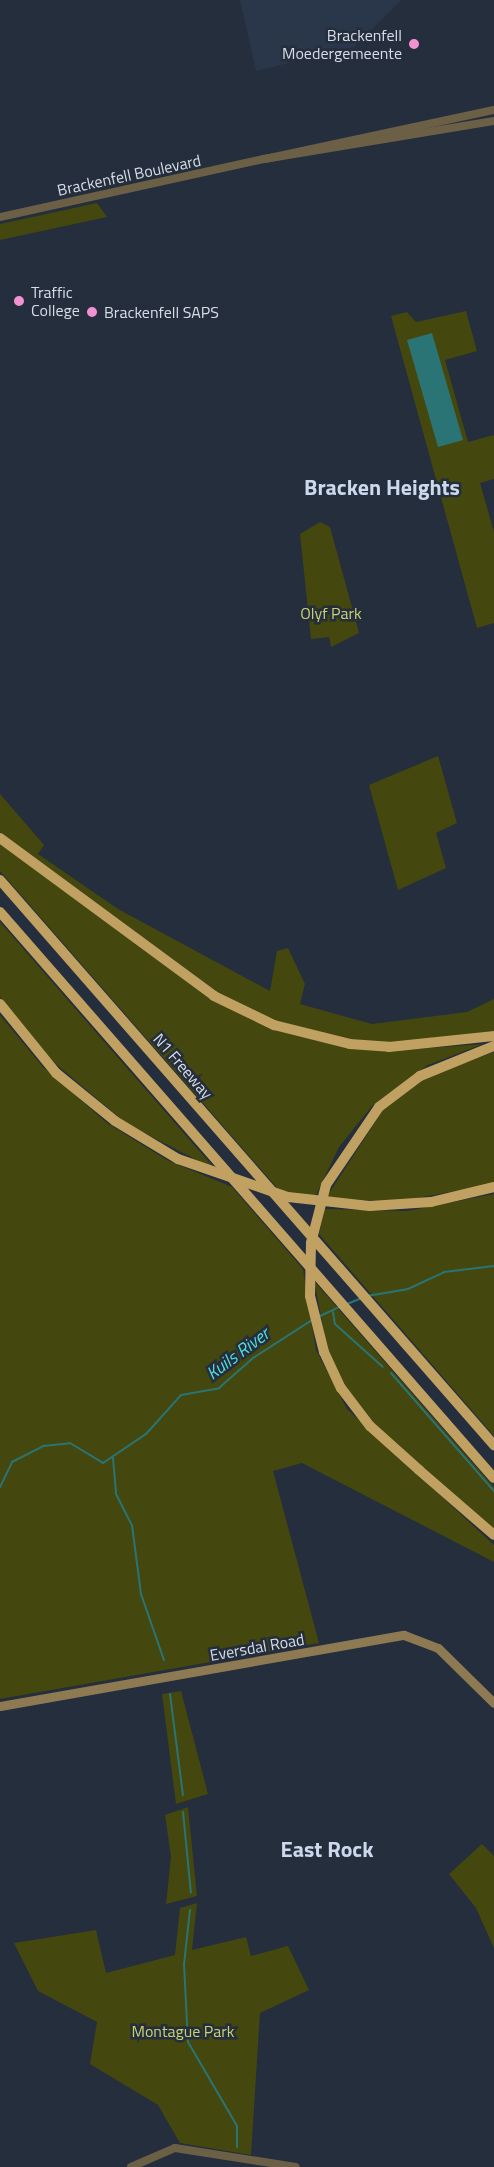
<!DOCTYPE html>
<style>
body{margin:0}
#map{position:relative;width:494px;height:2167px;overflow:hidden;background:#252e3c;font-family:"Titillium Web",sans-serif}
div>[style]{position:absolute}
.built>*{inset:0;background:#2a364a}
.green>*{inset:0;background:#44470e}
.water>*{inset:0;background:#2a7475}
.stream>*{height:2px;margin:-1px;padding:0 1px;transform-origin:1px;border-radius:1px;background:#2a7475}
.tertiary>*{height:8px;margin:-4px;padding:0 4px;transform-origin:4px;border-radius:4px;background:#6b5f46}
.secondary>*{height:9px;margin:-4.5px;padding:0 4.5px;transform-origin:4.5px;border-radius:4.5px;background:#8e7a52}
.motorway>*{height:10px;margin:-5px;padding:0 5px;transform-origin:5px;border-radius:5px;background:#c0a162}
.motorway-bridge>*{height:10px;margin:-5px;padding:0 5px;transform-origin:5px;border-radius:5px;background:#c0a162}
.dots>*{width:16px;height:16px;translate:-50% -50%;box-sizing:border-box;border:3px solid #252e3c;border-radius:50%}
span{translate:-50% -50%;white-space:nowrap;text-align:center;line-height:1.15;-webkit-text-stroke:5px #252e3c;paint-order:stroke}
.poi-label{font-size:16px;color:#d7dde7}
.right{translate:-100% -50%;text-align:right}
.left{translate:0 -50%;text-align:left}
.street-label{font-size:16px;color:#d7dde7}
.park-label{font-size:16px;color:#cad172}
.water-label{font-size:18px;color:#4fdee0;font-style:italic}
.district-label{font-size:22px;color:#ccd8eb;font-weight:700}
</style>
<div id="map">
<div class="built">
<i style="clip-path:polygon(240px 0,401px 0,354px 47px,256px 71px)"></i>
</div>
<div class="green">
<i style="clip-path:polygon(97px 203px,107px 217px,0 240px,0 224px)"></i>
<i style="clip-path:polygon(466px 311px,477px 351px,445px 360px,468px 442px,494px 435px,494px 479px,480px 483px,494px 532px,494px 623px,477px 628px,391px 316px,407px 312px,416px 322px)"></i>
<i style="clip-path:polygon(320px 522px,330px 527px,359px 633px,331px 647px,329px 637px,311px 639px,300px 534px)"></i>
<i style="clip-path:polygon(438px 756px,457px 823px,436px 833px,446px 868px,398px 890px,369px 785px)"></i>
<i style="clip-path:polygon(0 794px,44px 845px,38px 854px,118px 909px,270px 991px,277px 951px,288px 948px,305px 984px,300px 1004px,372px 1024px,467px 1012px,494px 999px,494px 1031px,389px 1043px,341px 1038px,274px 1020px,223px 996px,0 832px)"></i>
<i style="clip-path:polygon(0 839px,244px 1015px,401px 1050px,483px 1044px,428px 1065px,372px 1106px,339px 1147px,315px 1197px,279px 1190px,0 871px)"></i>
<i style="clip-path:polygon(0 922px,127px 1068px,216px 1170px,127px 1124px,51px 1060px,0 997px)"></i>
<i style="clip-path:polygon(0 1015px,43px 1067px,107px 1123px,167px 1160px,232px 1187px,303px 1269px,316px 1350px,347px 1409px,494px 1545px,494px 1562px,302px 1463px,273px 1471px,319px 1643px,0 1699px)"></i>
<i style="clip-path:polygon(494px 1052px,494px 1184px,396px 1202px,326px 1198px,384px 1108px,427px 1077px)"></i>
<i style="clip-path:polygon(494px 1194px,494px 1436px,319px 1234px,325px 1209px,407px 1211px)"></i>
<i style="clip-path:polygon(314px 1281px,494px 1487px,494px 1529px,378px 1428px,343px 1383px,327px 1347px)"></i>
<i style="clip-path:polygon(181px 1691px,208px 1794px,176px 1804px,162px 1694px)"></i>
<i style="clip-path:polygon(188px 1807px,197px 1896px,166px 1904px,171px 1857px,165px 1815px)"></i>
<i style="clip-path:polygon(482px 1844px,494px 1856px,494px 1948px,476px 1908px,449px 1874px)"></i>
<i style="clip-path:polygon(197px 1903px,192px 1950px,246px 1937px,251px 1956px,288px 1946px,309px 1990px,260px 2013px,251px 2155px,180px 2143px,158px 2105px,90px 2064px,97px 2022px,38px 1991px,14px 1943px,96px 1930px,106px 1973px,175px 1955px,180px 1908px)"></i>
</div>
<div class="water">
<i style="clip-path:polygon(432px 333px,463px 440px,438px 447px,407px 340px)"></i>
</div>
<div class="stream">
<i style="left:367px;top:1296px;width:42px;rotate:-9.7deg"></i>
<i style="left:408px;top:1289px;width:40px;rotate:-25deg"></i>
<i style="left:444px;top:1272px;width:50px;rotate:-6.8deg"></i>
<i style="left:347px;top:1304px;width:16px;rotate:-22deg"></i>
<i style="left:333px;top:1312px;width:12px;rotate:81deg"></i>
<i style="left:335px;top:1324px;width:64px;rotate:41.9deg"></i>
<i style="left:320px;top:1316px;width:21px;rotate:-25deg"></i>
<i style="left:391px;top:1373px;width:157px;rotate:48.9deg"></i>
<i style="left:113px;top:1458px;width:36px;rotate:85deg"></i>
<i style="left:116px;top:1494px;width:35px;rotate:63deg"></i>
<i style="left:132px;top:1525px;width:70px;rotate:82.6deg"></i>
<i style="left:141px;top:1594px;width:70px;rotate:70.8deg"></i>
<i style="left:0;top:1487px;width:28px;rotate:-64deg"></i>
<i style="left:12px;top:1462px;width:35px;rotate:-27deg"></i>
<i style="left:43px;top:1446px;width:27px;rotate:-6deg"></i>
<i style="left:70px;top:1443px;width:39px;rotate:31deg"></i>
<i style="left:103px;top:1463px;width:52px;rotate:-34deg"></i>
<i style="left:146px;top:1434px;width:52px;rotate:-48.1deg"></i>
<i style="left:181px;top:1395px;width:39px;rotate:-10deg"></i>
<i style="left:219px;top:1388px;width:45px;rotate:-41.4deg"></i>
<i style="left:253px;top:1358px;width:70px;rotate:-32.8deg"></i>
<i style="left:170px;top:1694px;width:102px;rotate:82.7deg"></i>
<i style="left:183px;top:1812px;width:81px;rotate:84.4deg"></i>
<i style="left:190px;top:1910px;width:54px;rotate:96.3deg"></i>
<i style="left:184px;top:1964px;width:78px;rotate:87.1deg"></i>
<i style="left:188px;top:2042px;width:97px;rotate:59.7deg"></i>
<i style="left:237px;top:2126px;width:21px;rotate:90deg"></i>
</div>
<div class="tertiary">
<i style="left:265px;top:159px;width:234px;rotate:-12.1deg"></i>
<i style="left:0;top:217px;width:270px;rotate:-12.4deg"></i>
<i style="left:264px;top:159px;width:233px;rotate:-9.4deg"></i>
<i style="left:131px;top:2167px;width:48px;rotate:-23.4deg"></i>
<i style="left:175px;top:2148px;width:122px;rotate:8.9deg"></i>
</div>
<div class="secondary">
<i style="left:0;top:1706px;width:410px;rotate:-10deg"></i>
<i style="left:404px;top:1635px;width:36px;rotate:21deg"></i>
<i style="left:438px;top:1648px;width:78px;rotate:44.5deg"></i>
</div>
<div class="motorway">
<i style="left:0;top:838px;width:266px;rotate:36.4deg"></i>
<i style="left:214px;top:996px;width:67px;rotate:25.8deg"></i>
<i style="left:274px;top:1025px;width:78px;rotate:14deg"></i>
<i style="left:350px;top:1044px;width:39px;rotate:4deg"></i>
<i style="left:389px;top:1047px;width:106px;rotate:-6deg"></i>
<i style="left:0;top:880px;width:751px;rotate:48.84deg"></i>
<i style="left:0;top:912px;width:751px;rotate:48.89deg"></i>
<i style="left:0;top:1004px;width:89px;rotate:50.9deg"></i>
<i style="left:56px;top:1073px;width:76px;rotate:39.1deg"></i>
<i style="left:115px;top:1121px;width:74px;rotate:31.1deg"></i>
<i style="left:379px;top:1107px;width:51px;rotate:-37.1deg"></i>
<i style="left:420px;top:1076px;width:80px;rotate:-22.1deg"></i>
<i style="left:431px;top:1202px;width:65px;rotate:-13.4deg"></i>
<i style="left:419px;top:1470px;width:99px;rotate:40.9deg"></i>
</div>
<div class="motorway-bridge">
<i style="left:379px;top:1107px;width:94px;rotate:124.2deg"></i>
<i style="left:326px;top:1185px;width:60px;rotate:104.5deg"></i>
<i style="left:311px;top:1243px;width:53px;rotate:91.1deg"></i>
<i style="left:310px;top:1296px;width:58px;rotate:76deg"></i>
<i style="left:324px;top:1352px;width:40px;rotate:65deg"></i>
<i style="left:341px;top:1388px;width:48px;rotate:52.7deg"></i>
<i style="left:370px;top:1426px;width:66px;rotate:41.9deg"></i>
<i style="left:178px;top:1159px;width:116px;rotate:19.1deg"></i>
<i style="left:288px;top:1197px;width:82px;rotate:6.3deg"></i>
<i style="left:370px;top:1206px;width:61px;rotate:-3.8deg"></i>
</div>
<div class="dots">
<i style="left:414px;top:44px;background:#f491d3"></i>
<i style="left:19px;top:301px;background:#f491d3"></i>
<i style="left:92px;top:312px;background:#f491d3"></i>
</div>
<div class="poi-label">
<span class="right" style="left:402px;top:44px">Brackenfell<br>Moedergemeente</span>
<span class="left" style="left:31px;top:301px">Traffic<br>College</span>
<span class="left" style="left:104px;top:312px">Brackenfell SAPS</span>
</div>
<div class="street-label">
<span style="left:129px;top:175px;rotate:-12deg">Brackenfell Boulevard</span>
<span style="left:183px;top:1066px;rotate:49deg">N1 Freeway</span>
<span style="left:257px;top:1647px;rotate:-10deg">Eversdal Road</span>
</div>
<div class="park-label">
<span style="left:331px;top:613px">Olyf Park</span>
<span style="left:183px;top:2031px">Montague Park</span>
</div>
<div class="water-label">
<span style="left:238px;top:1354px;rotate:-37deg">Kuils River</span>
</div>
<div class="district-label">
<span style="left:382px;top:488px">Bracken Heights</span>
<span style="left:327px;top:1850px">East Rock</span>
</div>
</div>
